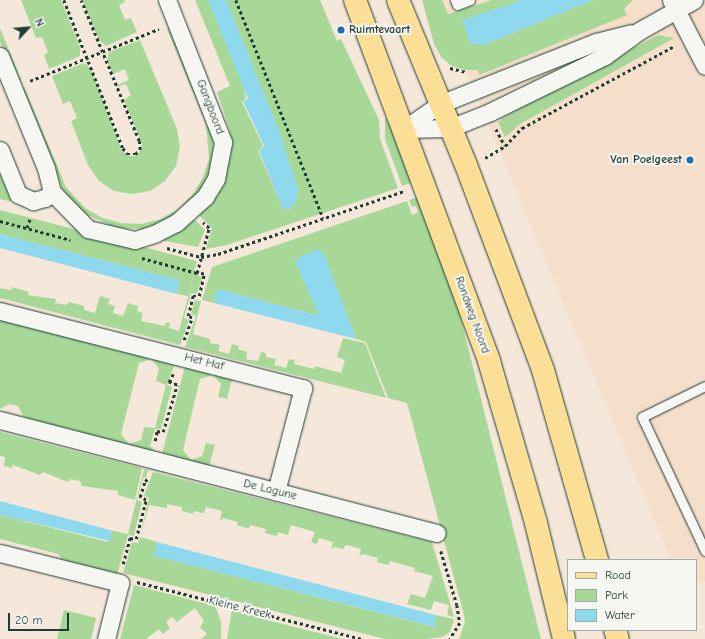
<!DOCTYPE html>
<style>
body{margin:0}
#map{position:relative;width:705px;height:639px;overflow:hidden;background:#f5e8da;font-family:"Comic Neue",sans-serif}
div>[style]{position:absolute}
.built>*{inset:0;background:#f5deca}
.green>*{inset:0;background:#a8d898}
.water>*{inset:0;background:#8ed9ee}
.path>*{height:2.5px;margin-top:-1.25px;transform-origin:0;background:repeating-linear-gradient(90deg,#1f3d34 0 3px,transparent 0 6px)}
.roads{filter:drop-shadow(0 0 1px #1f3d34) drop-shadow(0 0 1px #1f3d34)}
.lane>*{height:9px;margin:-4.5px;padding:0 4.5px;transform-origin:4.5px;border-radius:4.5px;background:#f6f6f2}
.street>*{height:17px;margin:-8.5px;padding:0 8.5px;transform-origin:8.5px;border-radius:8.5px;background:#f6f6f2}
.primary>*{height:22px;margin:-11px;padding:0 11px;transform-origin:11px;border-radius:11px;background:#fbdf96}
.dots>*{width:11px;height:11px;translate:-50% -50%;box-sizing:border-box;border:2px solid #f6f6f2;border-radius:50%}
span{translate:-50% -50%;white-space:nowrap;text-align:center;line-height:1.15;-webkit-text-stroke:4px #f6f6f2;paint-order:stroke}
.poi-label{font-size:12px;color:#1f3d34;font-weight:700}
.left{translate:0 -50%;text-align:left}
.right{translate:-100% -50%;text-align:right}
.street-label{font-size:12px;color:#1f3d34}
.legend{position:absolute;left:567px;top:559px;width:130px;height:72px;box-sizing:border-box;background:#f6f6f2;border:1px solid #a0aca6;margin:0;padding:5px 7px;list-style:none;font-size:12px;color:#1f3d34}
.legend li{display:flex;align-items:center;gap:8px;height:20px}
.legend b{width:20px;border:1px solid #a0aca6}
.north{position:absolute;left:8px;top:8px;width:40px;height:40px;-webkit-text-stroke:3px #f6f6f2;paint-order:stroke;rotate:64deg;font-size:11px;font-weight:700;line-height:16px;text-align:center;color:#1f3d34}
.north::after{content:'';display:block;margin:auto;width:14px;height:18px;background:#1f3d34;clip-path:polygon(50% 0,100% 100%,50% 72%,0 100%)}
.scale{position:absolute;left:8px;top:613px;width:61px;height:18px;box-sizing:border-box;border:2px solid #1f3d34;border-top:0;padding-left:5px;font-size:12px;line-height:14px;white-space:nowrap;color:#1f3d34;-webkit-text-stroke:3px #f6f6f2;paint-order:stroke}
</style>
<div id="map">
<div class="built">
<i style="clip-path:polygon(436px 0,705px 0,705px 581px,696px 583px,696px 560px,671px 560px)"></i>
</div>
<div class="green">
<i style="clip-path:polygon(21px 0,61px 0,80px 47px,80px 56px,49px 69px,44px 55px,48px 52px,42px 37px,36px 38px)"></i>
<i style="clip-path:polygon(82px 0,124px 0,125px 2px,119px 5px,125px 20px,131px 18px,137px 32px,106px 46px,99px 40px)"></i>
<i style="clip-path:polygon(195px 0,208px 0,242px 82px,246px 98px,242px 102px,263px 146px,258px 151px,283px 209px,291px 208px,296px 202px,279px 131px,226px 0,320px 0,337px 41px,341px 39px,379px 120px,380px 139px,398px 188px,227px 245px,206px 249px,212px 228px,199px 215px,213px 198px,231px 154px,230px 131px,217px 92px,230px 86px)"></i>
<i style="clip-path:polygon(422px 0,442px 0,448px 14px,492px 0,522px 0,462px 20px,484px 45px,593px 0,633px 0,624px 9px,627px 15px,479px 75px,478px 70px,464px 70px,452px 66px,441px 57px,434px 44px)"></i>
<i style="clip-path:polygon(172px 27px,214px 138px,211px 168px,203px 190px,164px 223px,142px 229px,116px 228px,81px 212px,65px 195px,19px 89px,24px 87px,66px 187px,85px 208px,103px 218px,121px 223px,141px 224px,161px 219px,178px 209px,193px 194px,203px 177px,209px 159px,206px 124px,167px 29px)"></i>
<i style="clip-path:polygon(0 28px,21px 80px,16px 82px,0 42px)"></i>
<i style="clip-path:polygon(658px 35px,674px 38px,520px 124px,505px 137px,498px 122px,504px 117px)"></i>
<i style="clip-path:polygon(140px 40px,177px 129px,180px 147px,176px 166px,165px 181px,150px 191px,132px 194px,114px 191px,99px 181px,88px 165px,71px 121px,77px 118px,70px 101px,63px 104px,52px 76px,84px 63px,91px 69px,122px 151px,129px 156px,135px 156px,141px 151px,142px 144px,124px 100px,131px 95px,126px 84px,118px 87px,117px 85px,129px 80px,125px 69px,113px 74px,107px 60px,109px 52px)"></i>
<i style="clip-path:polygon(385px 117px,396px 138px,413px 182px,402px 186px,385px 139px)"></i>
<i style="clip-path:polygon(0 174px,12px 202px,0 199px)"></i>
<i style="clip-path:polygon(418px 197px,458px 307px,541px 639px,459px 639px,465px 622px,463px 611px,407px 403px,388px 398px,366px 342px,356px 339px,323px 254px,295px 262px,319px 313px,316px 315px,217px 289px,214px 303px,202px 300px,212px 267px,407px 201px,412px 215px,418px 212px,416px 206px,412px 207px,409px 200px)"></i>
<i style="clip-path:polygon(0 210px,197px 261px,188px 296px,177px 294px,179px 280px,0 234px)"></i>
<i style="clip-path:polygon(194px 219px,205px 230px,198px 247px,159px 240px)"></i>
<i style="clip-path:polygon(194px 274px,202px 277px,197px 294px,191px 293px,184px 318px,189px 320px,180px 345px,0 298px,0 284px,0 288px,11px 290px,12px 287px,29px 292px,28px 295px,56px 299px,55px 303px,66px 305px,69px 302px,84px 306px,84px 310px,95px 313px,100px 296px,110px 299px,108px 304px,115px 306px,113px 313px,123px 316px,128px 303px,138px 306px,137px 311px,143px 313px,141px 321px,165px 326px,166px 322px,170px 323px,169px 328px,179px 331px)"></i>
<i style="clip-path:polygon(195px 300px,201px 301px,193px 334px,210px 339px,210px 343px,220px 345px,218px 351px,229px 354px,232px 344px,239px 346px,238px 349px,247px 352px,246px 359px,258px 361px,261px 352px,266px 353px,266px 357px,276px 359px,274px 365px,286px 368px,289px 359px,295px 360px,294px 364px,314px 369px,315px 366px,341px 373px,345px 360px,337px 357px,343px 338px,365px 343px,386px 398px,185px 347px,196px 316px,191px 314px)"></i>
<i style="clip-path:polygon(evenodd,0 318px,170px 363px,168px 371px,171px 362px,175px 363px,167px 385px,172px 387px,161px 429px,155px 429px,150px 446px,153px 448px,152px 452px,148px 451px,151px 440px,148px 450px,25px 420px,18px 406px,9px 404px,0 409px,0 318px,151px 359px,159px 368px,156px 381px,166px 385px,155px 428px,144px 427px,141px 440px,129px 444px,121px 434px,139px 363px,151px 359px)"></i>
<i style="clip-path:polygon(185px 366px,232px 379px,227px 399px,218px 397px,221px 384px,213px 375px,200px 379px,183px 450px,191px 460px,202px 456px,206px 443px,215px 445px,209px 466px,162px 454px)"></i>
<i style="clip-path:polygon(0 432px,142px 468px,135px 500px,118px 495px,118px 491px,82px 486px,80px 481px,70px 479px,68px 482px,43px 472px,40px 475px,13px 465px,12px 468px,4px 466px,5px 457px,0 456px)"></i>
<i style="clip-path:polygon(144px 469px,148px 470px,146px 477px,143px 478px,137px 500px,142px 502px,134px 536px,128px 535px,117px 575px,63px 561px,58px 554px,0 539px,0 515px,108px 542px,112px 532px,110px 530px,128px 534px)"></i>
<i style="clip-path:polygon(153px 472px,432px 542px,454px 617px,447px 615px,449px 605px,434px 601px,431px 610px,407px 604px,411px 594px,425px 598px,433px 576px,414px 571px,415px 568px,390px 561px,389px 565px,377px 562px,378px 558px,362px 554px,359px 557px,361px 549px,347px 545px,345px 545px,344px 549px,334px 547px,331px 550px,333px 542px,319px 538px,317px 544px,311px 542px,315px 532px,291px 525px,288px 535px,278px 532px,277px 536px,265px 533px,266px 529px,250px 525px,249px 529px,237px 525px,238px 522px,223px 518px,220px 521px,222px 511px,206px 507px,204px 513px,207px 514px,194px 511px,193px 514px,182px 511px,182px 507px,167px 504px,167px 508px,149px 505px,140px 537px,157px 542px,154px 556px,434px 627px,436px 615px,454px 619px,450px 632px,442px 637px,427px 639px,385px 639px,123px 573px,132px 542px,138px 543px,140px 537px,149px 498px,144px 496px)"></i>
<i style="clip-path:polygon(134px 585px,215px 606px,221px 621px,221px 639px,201px 639px,207px 634px,200px 627px,204px 621px,195px 608px,177px 622px,172px 617px,166px 622px,170px 628px,163px 634px,159px 629px,146px 639px,120px 639px)"></i>
<i style="clip-path:polygon(64px 610px,96px 618px,91px 639px,57px 639px)"></i>
<i style="clip-path:polygon(232px 610px,271px 621px,343px 639px,227px 639px)"></i>
</div>
<div class="water">
<i style="clip-path:polygon(208px 0,226px 0,279px 131px,298px 189px,296px 202px,291px 208px,283px 209px,259px 151px,264px 146px,243px 101px,248px 99px)"></i>
<i style="clip-path:polygon(522px 0,593px 0,484px 45px,470px 43px,462px 20px)"></i>
<i style="clip-path:polygon(0 234px,179px 280px,177px 294px,0 248px)"></i>
<i style="clip-path:polygon(318px 249px,324px 254px,356px 339px,214px 303px,217px 289px,316px 315px,318px 313px,295px 262px,299px 257px)"></i>
<i style="clip-path:polygon(0 501px,110px 530px,112px 532px,110px 541px,0 515px)"></i>
<i style="clip-path:polygon(157px 542px,436px 615px,435px 627px,154px 556px)"></i>
</div>
<div class="path">
<i style="left:64px;top:0;width:159px;rotate:68.3deg"></i>
<i style="left:123px;top:148px;width:7px;rotate:56deg"></i>
<i style="left:127px;top:154px;width:8px"></i>
<i style="left:135px;top:154px;width:6px;rotate:-39deg"></i>
<i style="left:140px;top:150px;width:9px;rotate:-96deg"></i>
<i style="left:139px;top:141px;width:152px;rotate:-112.4deg"></i>
<i style="left:236px;top:0;width:235px;rotate:68.2deg"></i>
<i style="left:450px;top:68px;width:16px;rotate:14deg"></i>
<i style="left:30px;top:81px;width:139px;rotate:-22deg"></i>
<i style="left:496px;top:129px;width:19px;rotate:62deg"></i>
<i style="left:485px;top:158px;width:23px;rotate:-31deg"></i>
<i style="left:505px;top:146px;width:25px;rotate:-47deg"></i>
<i style="left:522px;top:128px;width:173px;rotate:-28.3deg"></i>
<i style="left:0;top:221px;width:73px;rotate:15deg"></i>
<i style="left:27px;top:228px;width:10px;rotate:-73deg"></i>
<i style="left:167px;top:248px;width:35px;rotate:15deg"></i>
<i style="left:201px;top:257px;width:17px;rotate:-10deg"></i>
<i style="left:218px;top:254px;width:196px;rotate:-18.7deg"></i>
<i style="left:142px;top:258px;width:57px;rotate:15.3deg"></i>
<i style="left:184px;top:340px;width:23px;rotate:-70deg"></i>
<i style="left:192px;top:318px;width:4px;rotate:-153deg"></i>
<i style="left:188px;top:316px;width:21px;rotate:-76deg"></i>
<i style="left:193px;top:296px;width:6px"></i>
<i style="left:199px;top:296px;width:23px;rotate:-77deg"></i>
<i style="left:204px;top:274px;width:7px;rotate:-172deg"></i>
<i style="left:197px;top:273px;width:47px;rotate:-75.1deg"></i>
<i style="left:209px;top:228px;width:8px;rotate:-140deg"></i>
<i style="left:155px;top:441px;width:10px;rotate:-79deg"></i>
<i style="left:157px;top:431px;width:6px;rotate:9deg"></i>
<i style="left:163px;top:432px;width:49px;rotate:-73.4deg"></i>
<i style="left:177px;top:385px;width:9px;rotate:-159deg"></i>
<i style="left:169px;top:382px;width:9px;rotate:-63deg"></i>
<i style="left:441px;top:551px;width:56px;rotate:73.5deg"></i>
<i style="left:457px;top:605px;width:18px;rotate:81deg"></i>
<i style="left:460px;top:623px;width:19px;rotate:122deg"></i>
<i style="left:123px;top:564px;width:27px;rotate:-75deg"></i>
<i style="left:130px;top:538px;width:6px;rotate:9deg"></i>
<i style="left:136px;top:539px;width:40px;rotate:-75.6deg"></i>
<i style="left:146px;top:500px;width:7px;rotate:-153deg"></i>
<i style="left:140px;top:497px;width:17px;rotate:-73deg"></i>
<i style="left:145px;top:481px;width:5px;rotate:-37deg"></i>
<i style="left:137px;top:582px;width:232px;rotate:14.2deg"></i>
</div>
<div class="roads">
<div class="lane">
<i style="left:455px;top:0;width:5px;rotate:68deg"></i>
<i style="left:457px;top:5px;width:14px;rotate:-21deg"></i>
<i style="left:705px;top:386px;width:70px;rotate:153.8deg"></i>
<i style="left:642px;top:417px;width:148px;rotate:64.8deg"></i>
</div>
<div class="street">
<i style="left:671px;top:0;width:74px;rotate:62.7deg"></i>
<i style="left:0;top:56px;width:121px;rotate:67.7deg"></i>
<i style="left:46px;top:168px;width:25px;rotate:76deg"></i>
<i style="left:52px;top:192px;width:52px;rotate:45.8deg"></i>
<i style="left:88px;top:229px;width:48px;rotate:13.2deg"></i>
<i style="left:135px;top:240px;width:20px;rotate:-18deg"></i>
<i style="left:154px;top:234px;width:25px;rotate:-27deg"></i>
<i style="left:176px;top:223px;width:39px;rotate:-42deg"></i>
<i style="left:205px;top:197px;width:21px;rotate:-59deg"></i>
<i style="left:216px;top:179px;width:38px;rotate:-79deg"></i>
<i style="left:223px;top:142px;width:153px;rotate:-111.5deg"></i>
<i style="left:404px;top:129px;width:46px;rotate:-1.2deg"></i>
<i style="left:450px;top:128px;width:43px;rotate:-21.8deg"></i>
<i style="left:490px;top:112px;width:128px;rotate:-26deg"></i>
<i style="left:605px;top:56px;width:42px;rotate:-36.3deg"></i>
<i style="left:639px;top:31px;width:63px;rotate:-29.4deg"></i>
<i style="left:404px;top:129px;width:44px;rotate:-34.8deg"></i>
<i style="left:440px;top:104px;width:168px;rotate:-21.7deg"></i>
<i style="left:596px;top:42px;width:36px;rotate:-14deg"></i>
<i style="left:0;top:150px;width:48px;rotate:67.8deg"></i>
<i style="left:18px;top:194px;width:17px;rotate:25deg"></i>
<i style="left:33px;top:201px;width:12px;rotate:-14deg"></i>
<i style="left:45px;top:198px;width:9px;rotate:-41deg"></i>
<i style="left:0;top:311px;width:313px;rotate:14.3deg"></i>
<i style="left:303px;top:388px;width:107px;rotate:104.6deg"></i>
<i style="left:0;top:420px;width:451px;rotate:14.5deg"></i>
<i style="left:0;top:553px;width:124px;rotate:14deg"></i>
<i style="left:120px;top:583px;width:58px;rotate:104deg"></i>
</div>
<div class="primary">
<i style="left:355px;top:0;width:385px;rotate:69.6deg"></i>
<i style="left:489px;top:361px;width:169px;rotate:73.8deg"></i>
<i style="left:536px;top:523px;width:119px;rotate:76.4deg"></i>
<i style="left:398px;top:0;width:178px;rotate:67.6deg"></i>
<i style="left:466px;top:165px;width:219px;rotate:69.4deg"></i>
<i style="left:543px;top:370px;width:198px;rotate:74.1deg"></i>
<i style="left:615px;top:630px;width:9px;rotate:72deg"></i>
</div>
</div>
<div class="dots">
<i style="left:341px;top:30px;background:#1f6fb2"></i>
<i style="left:690px;top:160px;background:#1f6fb2"></i>
</div>
<div class="poi-label">
<span class="left" style="left:349px;top:30px">Ruimtevaart</span>
<span class="right" style="left:682px;top:160px">Van Poelgeest</span>
</div>
<div class="street-label">
<span style="left:210px;top:107px;rotate:69deg">Gangboord</span>
<span style="left:472px;top:315px;rotate:70deg">Rondweg Noord</span>
<span style="left:204px;top:362px;rotate:14deg">Het Haf</span>
<span style="left:270px;top:490px;rotate:14deg">De Lagune</span>
<span style="left:240px;top:608px;rotate:14deg">Kleine Kreek</span>
</div>
<ul class="legend">
<li><b style="height:5px;background:#fbdf96"></b>Road</li>
<li><b style="height:11px;background:#a8d898"></b>Park</li>
<li><b style="height:11px;background:#8ed9ee"></b>Water</li>
</ul>
<div class="north">N</div>
<div class="scale">20 m</div>
</div>
